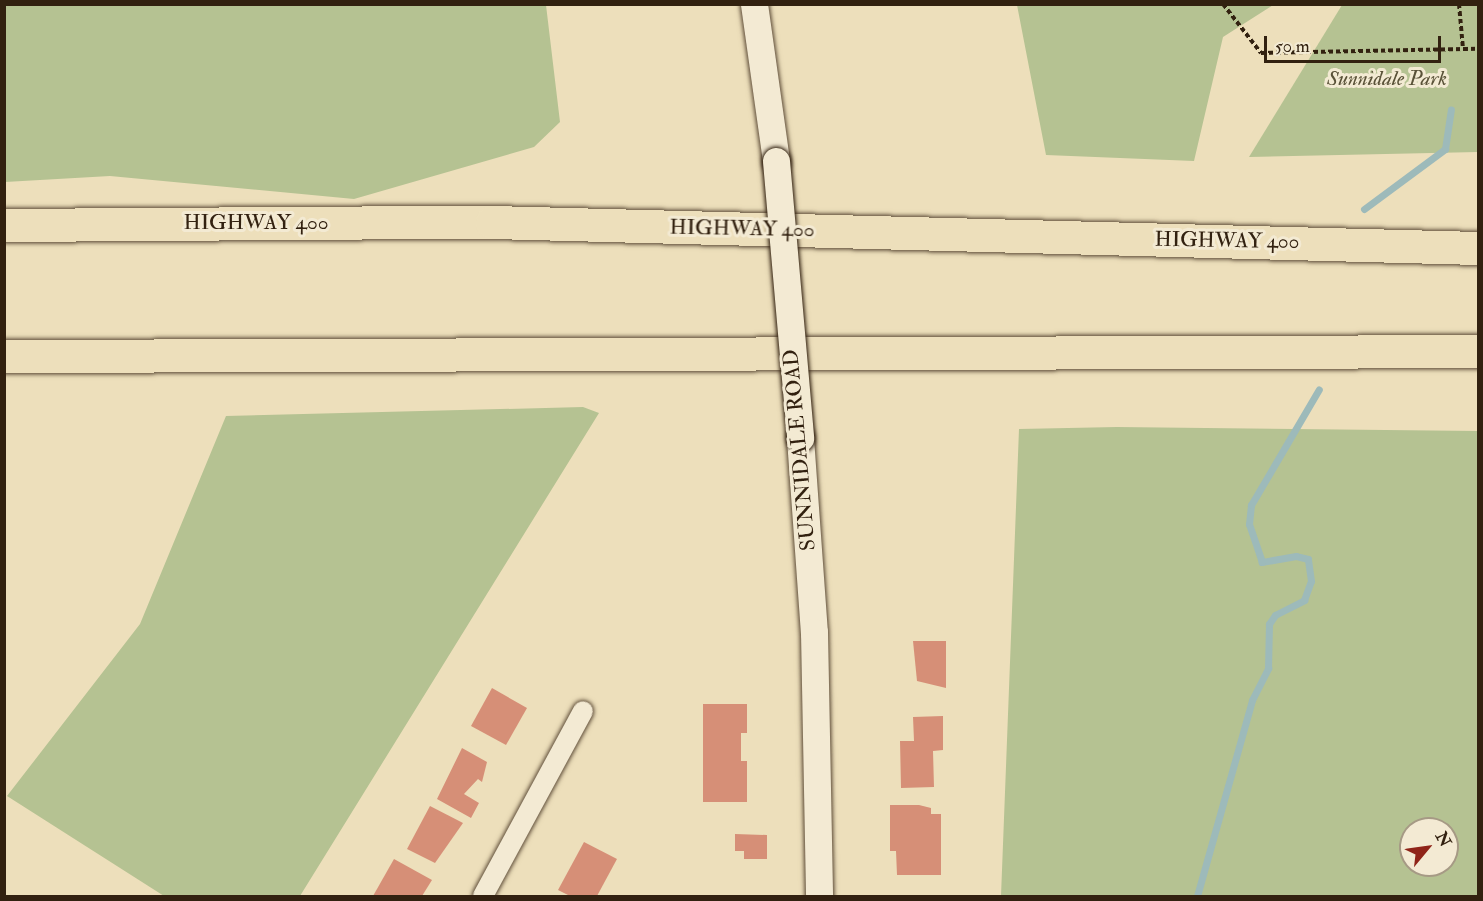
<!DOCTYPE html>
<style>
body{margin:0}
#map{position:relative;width:1483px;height:901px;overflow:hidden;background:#eddfbb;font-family:"IM FELL Double Pica",serif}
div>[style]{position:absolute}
.green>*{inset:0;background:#b5c292}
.stream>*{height:7px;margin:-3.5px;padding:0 3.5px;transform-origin:3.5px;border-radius:3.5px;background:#9dbaba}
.building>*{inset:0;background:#d68f77}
.path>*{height:4px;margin-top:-2px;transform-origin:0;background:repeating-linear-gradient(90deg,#322110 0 4.5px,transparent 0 7.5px)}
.roads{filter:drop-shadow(0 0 2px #61503b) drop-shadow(0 0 2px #61503b)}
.street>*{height:20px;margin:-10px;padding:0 10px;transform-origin:10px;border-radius:10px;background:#f3ead3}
.secondary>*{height:27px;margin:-13.5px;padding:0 13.5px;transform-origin:13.5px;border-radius:13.5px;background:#f3ead3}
.highway>*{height:33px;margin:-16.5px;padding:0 16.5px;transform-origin:16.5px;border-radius:16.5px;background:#eddfbb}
.bridges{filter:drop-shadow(0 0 2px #322110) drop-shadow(0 0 2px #322110)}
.secondary-bridge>*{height:27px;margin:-13.5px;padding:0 13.5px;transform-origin:13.5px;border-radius:13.5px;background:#f3ead3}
span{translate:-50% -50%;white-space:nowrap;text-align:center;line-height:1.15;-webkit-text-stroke:6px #f3ead3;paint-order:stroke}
.park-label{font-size:21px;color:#595137;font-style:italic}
.street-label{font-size:21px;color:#322110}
.frame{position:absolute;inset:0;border:6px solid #322110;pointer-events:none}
.north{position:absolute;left:1399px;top:817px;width:60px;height:60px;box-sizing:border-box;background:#f3ead3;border:2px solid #a69a85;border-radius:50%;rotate:61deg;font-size:16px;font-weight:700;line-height:24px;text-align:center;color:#322110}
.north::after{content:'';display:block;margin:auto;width:21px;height:27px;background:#8f2418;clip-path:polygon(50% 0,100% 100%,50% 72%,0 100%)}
.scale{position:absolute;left:1264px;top:36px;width:177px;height:27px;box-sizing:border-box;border:3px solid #322110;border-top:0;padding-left:8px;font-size:18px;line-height:21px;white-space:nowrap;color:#322110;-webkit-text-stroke:4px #f3ead3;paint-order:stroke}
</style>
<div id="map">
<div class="green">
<i style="clip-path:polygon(5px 4px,546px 5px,560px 122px,534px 147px,354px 199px,110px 176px,5px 182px)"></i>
<i style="clip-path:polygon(1017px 5px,1017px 4px,1273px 5px,1223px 37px,1194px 161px,1046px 155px)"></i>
<i style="clip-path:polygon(1342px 5px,1478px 5px,1478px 152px,1249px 157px)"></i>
<i style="clip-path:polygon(583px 407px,599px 413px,300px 896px,164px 896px,7px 796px,140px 624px,226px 416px)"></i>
<i style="clip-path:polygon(evenodd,1117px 427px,1478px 431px,1478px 896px,1001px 896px,1019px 429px,1117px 427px,1411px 829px,1447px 829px,1447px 865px,1411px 865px,1411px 829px)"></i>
</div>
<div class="stream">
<i style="left:1364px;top:209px;width:101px;rotate:-36.5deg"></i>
<i style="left:1445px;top:149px;width:40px;rotate:-81.5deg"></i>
<i style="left:1197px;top:896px;width:204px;rotate:-74.3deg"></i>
<i style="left:1252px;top:700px;width:36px;rotate:-63deg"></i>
<i style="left:1268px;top:668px;width:44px;rotate:-88.7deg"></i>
<i style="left:1269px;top:624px;width:11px;rotate:-56deg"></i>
<i style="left:1275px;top:615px;width:33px;rotate:-27deg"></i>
<i style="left:1304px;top:600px;width:20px;rotate:-70deg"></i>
<i style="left:1311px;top:581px;width:22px;rotate:-98deg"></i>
<i style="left:1308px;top:559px;width:12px;rotate:-166deg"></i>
<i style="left:1296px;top:556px;width:35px;rotate:170deg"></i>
<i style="left:1262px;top:562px;width:40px;rotate:-108.9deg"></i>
<i style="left:1249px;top:524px;width:19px;rotate:-84deg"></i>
<i style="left:1251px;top:505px;width:134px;rotate:-59.6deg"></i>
</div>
<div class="building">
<i style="clip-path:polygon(913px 641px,946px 641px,946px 688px,917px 681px)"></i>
<i style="clip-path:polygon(492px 688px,527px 708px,506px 745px,471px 726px)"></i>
<i style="clip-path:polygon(703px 704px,747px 704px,747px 733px,741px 733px,741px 761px,747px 761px,747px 802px,703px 802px)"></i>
<i style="clip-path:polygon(943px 716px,943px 750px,933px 751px,934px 787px,901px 788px,900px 741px,914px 741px,913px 717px)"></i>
<i style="clip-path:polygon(462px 748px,487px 762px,482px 782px,478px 779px,464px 794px,479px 803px,471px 818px,437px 799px)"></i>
<i style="clip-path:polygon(890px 805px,919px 805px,931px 808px,931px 814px,941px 814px,941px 875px,897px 875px,896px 851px,890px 851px)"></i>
<i style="clip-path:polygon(430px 806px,463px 823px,435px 863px,407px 849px)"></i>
<i style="clip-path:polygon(735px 834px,767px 835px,767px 859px,744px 859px,744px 851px,735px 851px)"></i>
<i style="clip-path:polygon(584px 842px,617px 859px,597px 896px,570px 896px,558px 890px)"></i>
<i style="clip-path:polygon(394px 859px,432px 880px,422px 896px,373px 896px)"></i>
</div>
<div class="path">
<i style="left:1223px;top:4px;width:62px;rotate:52.2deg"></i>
<i style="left:1261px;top:53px;width:217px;rotate:-1.1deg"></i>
<i style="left:1459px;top:4px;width:45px;rotate:84.9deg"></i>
</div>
<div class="roads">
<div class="street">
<i style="left:483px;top:896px;width:210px;rotate:-61.6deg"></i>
</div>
<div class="secondary">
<i style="left:754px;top:4px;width:159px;rotate:82deg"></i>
<i style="left:800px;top:438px;width:195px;rotate:85.9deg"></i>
<i style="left:814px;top:632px;width:264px;rotate:88.9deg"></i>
</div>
<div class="highway">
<i style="left:4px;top:225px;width:488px;rotate:-0.4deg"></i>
<i style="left:492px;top:222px;width:986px;rotate:1.51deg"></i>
<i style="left:4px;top:356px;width:1474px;rotate:-0.19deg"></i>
</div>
</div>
<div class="bridges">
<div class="secondary-bridge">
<i style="left:776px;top:161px;width:278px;rotate:85deg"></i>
</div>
</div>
<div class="park-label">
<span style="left:1387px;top:79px">Sunnidale Park</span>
</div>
<div class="street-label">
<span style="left:256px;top:223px">HIGHWAY 400</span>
<span style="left:742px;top:229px;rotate:1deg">HIGHWAY 400</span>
<span style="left:1227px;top:241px;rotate:1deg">HIGHWAY 400</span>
<span style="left:800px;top:450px;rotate:-95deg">SUNNIDALE ROAD</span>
</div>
<div class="frame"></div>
<div class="north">N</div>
<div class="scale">50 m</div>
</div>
